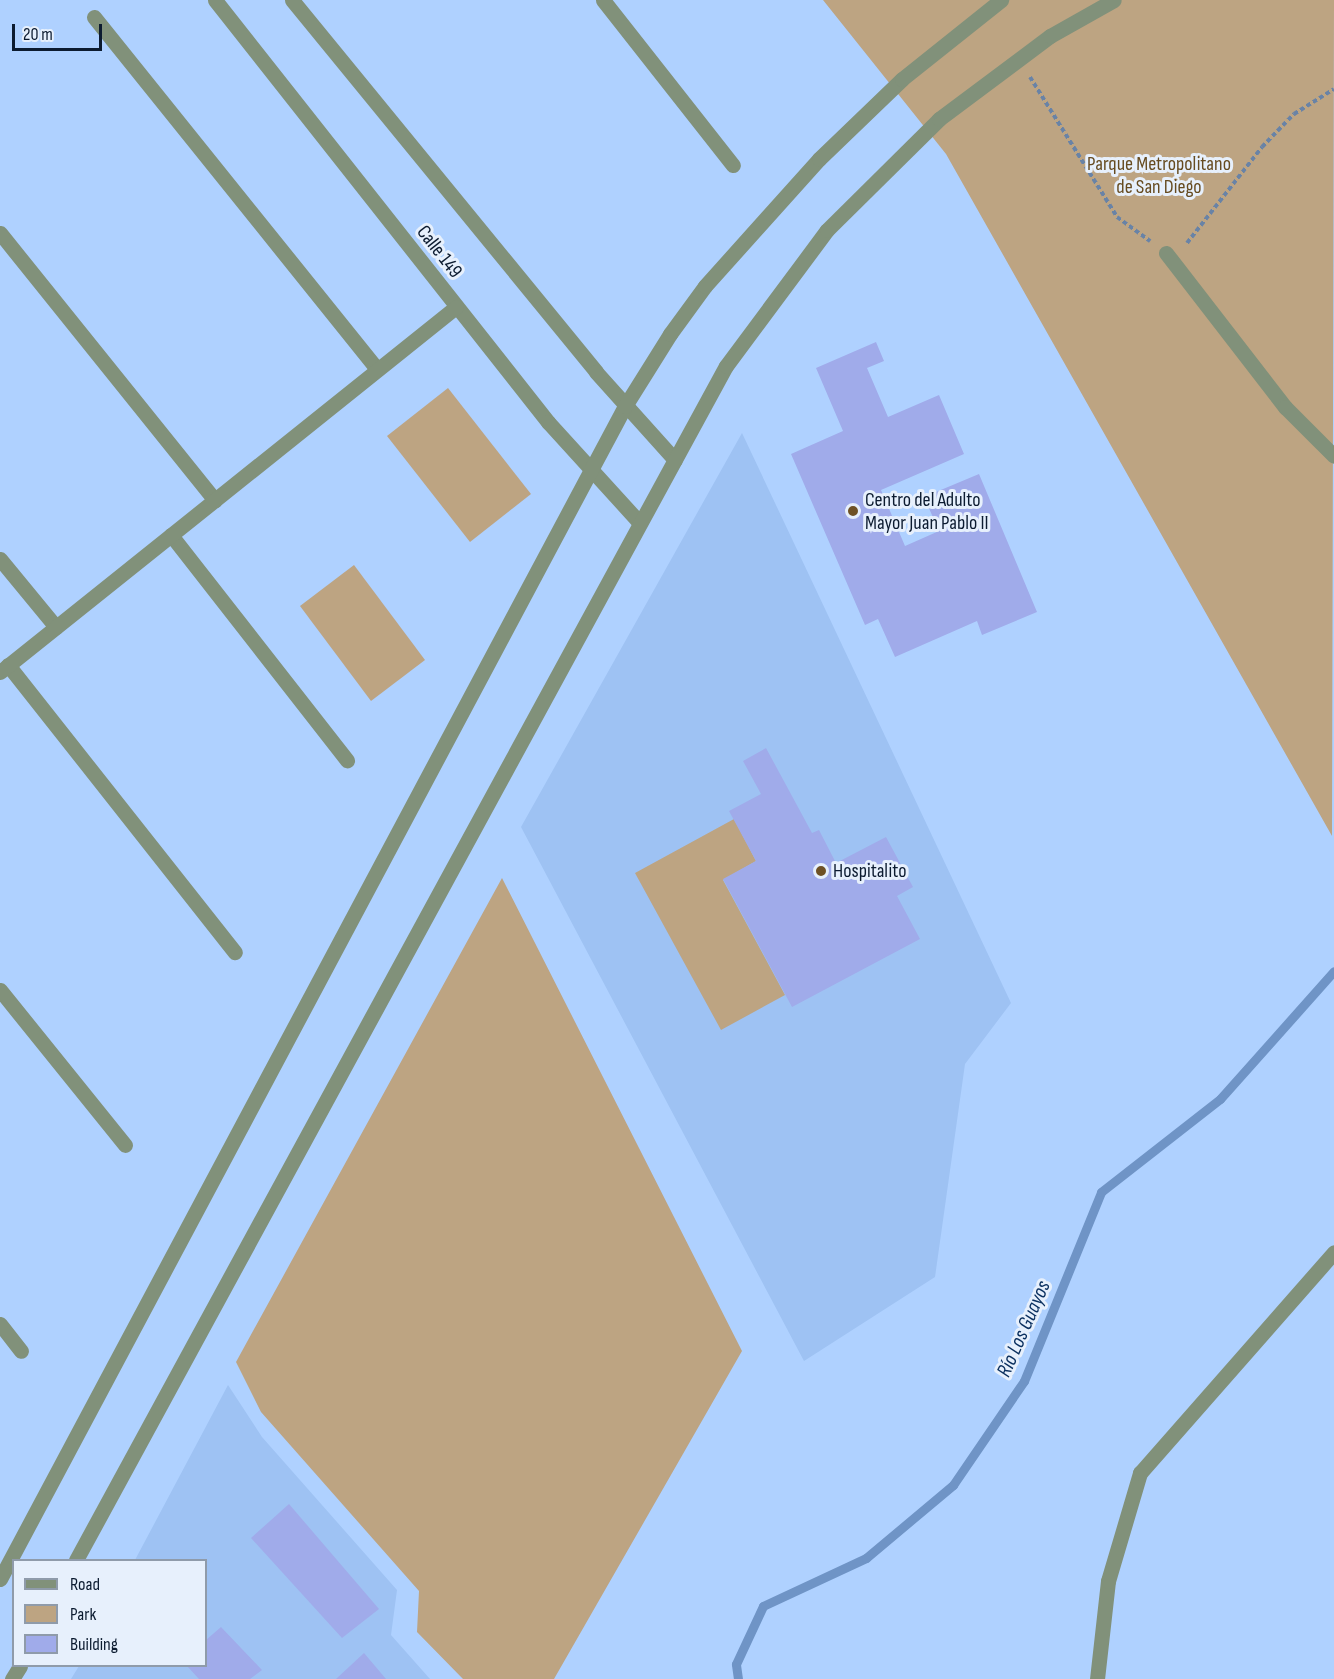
<!DOCTYPE html>
<meta charset="utf-8">
<style>
body{margin:0}
#map{position:relative;width:1334px;height:1679px;overflow:hidden;background:#afd1ff;font-family:"Sofia Sans Condensed",sans-serif}
div>[style]{position:absolute}
.built>*{inset:0;background:#9ec2f3}
.green>*{inset:0;background:#bda482}
.stream>*{height:9px;margin:-4.5px;padding:0 4.5px;transform-origin:4.5px;border-radius:4.5px;background:#6f94c6}
.building>*{inset:0;background:#a0abea}
.path>*{height:4px;margin-top:-2px;transform-origin:0;background:repeating-linear-gradient(90deg,#6983a6 0 4.5px,transparent 0 7.5px)}
.lane>*{height:15px;margin:-7.5px;padding:0 7.5px;transform-origin:7.5px;border-radius:7.5px;background:#81917a}
.street>*{height:15px;margin:-7.5px;padding:0 7.5px;transform-origin:7.5px;border-radius:7.5px;background:#81917a}
.dots>*{width:16px;height:16px;translate:-50% -50%;box-sizing:border-box;border:3px solid #e7f0fc;border-radius:50%}
span{translate:-50% -50%;white-space:nowrap;text-align:center;line-height:1.15;-webkit-text-stroke:6px #e7f0fc;paint-order:stroke}
.park-label{font-size:20px;color:#664b20}
.street-label{font-size:20px;color:#0c1b30}
.poi-label{font-size:20px;color:#0c1b30}
.left{translate:0 -50%;text-align:left}
.water-label{font-size:21px;color:#0c3160;font-style:italic}
.legend{position:absolute;left:12px;top:1559px;width:195px;height:108px;box-sizing:border-box;background:#e7f0fc;border:2px solid #8f9baa;margin:0;padding:8px 10px;list-style:none;font-size:18px;color:#0c1b30}
.legend li{display:flex;align-items:center;gap:12px;height:30px}
.legend b{width:30px;border:2px solid #8f9baa}
.scale{position:absolute;left:12px;top:24px;width:90px;height:27px;box-sizing:border-box;border:3px solid #0c1b30;border-top:0;padding-left:8px;font-size:18px;line-height:21px;white-space:nowrap;color:#0c1b30;-webkit-text-stroke:4px #e7f0fc;paint-order:stroke}
</style>
<div id="map">
<div class="built">
<i style="clip-path:polygon(742px 433px,1011px 1003px,965px 1064px,935px 1277px,804px 1361px,521px 827px)"></i>
<i style="clip-path:polygon(228px 1385px,262px 1437px,397px 1590px,391px 1635px,430px 1679px,71px 1679px,79px 1666px,206px 1666px,206px 1560px,135px 1560px)"></i>
</div>
<div class="green">
<i style="clip-path:polygon(823px 0,1334px 0,1332px 836px,946px 154px)"></i>
<i style="clip-path:polygon(448px 388px,531px 494px,470px 542px,387px 436px)"></i>
<i style="clip-path:polygon(354px 565px,425px 660px,371px 701px,300px 606px)"></i>
<i style="clip-path:polygon(734px 819px,756px 861px,723px 880px,785px 995px,721px 1030px,635px 873px)"></i>
<i style="clip-path:polygon(502px 878px,742px 1351px,554px 1679px,463px 1679px,417px 1632px,419px 1591px,261px 1412px,236px 1362px)"></i>
</div>
<div class="stream">
<i style="left:738px;top:1679px;width:15px;rotate:-98deg"></i>
<i style="left:736px;top:1664px;width:64px;rotate:-65deg"></i>
<i style="left:763px;top:1606px;width:114px;rotate:-25deg"></i>
<i style="left:866px;top:1558px;width:114px;rotate:-40deg"></i>
<i style="left:953px;top:1485px;width:126px;rotate:-55.7deg"></i>
<i style="left:1024px;top:1381px;width:204px;rotate:-67.8deg"></i>
<i style="left:1101px;top:1192px;width:151px;rotate:-38deg"></i>
<i style="left:1220px;top:1099px;width:171px;rotate:-48.3deg"></i>
</div>
<div class="building">
<i style="clip-path:polygon(876px 342px,884px 361px,867px 368px,888px 417px,939px 395px,964px 454px,881px 490px,905px 546px,939px 531px,924px 497px,979px 474px,1037px 612px,982px 635px,977px 621px,895px 657px,878px 619px,865px 625px,791px 454px,843px 431px,816px 368px)"></i>
<i style="clip-path:polygon(766px 748px,812px 833px,819px 830px,836px 863px,886px 837px,913px 887px,897px 896px,920px 939px,792px 1007px,723px 879px,756px 861px,729px 811px,761px 794px,743px 761px)"></i>
<i style="clip-path:polygon(289px 1504px,379px 1609px,342px 1638px,251px 1538px)"></i>
<i style="clip-path:polygon(221px 1627px,262px 1670px,250px 1679px,199px 1679px,187px 1666px,206px 1666px,206px 1640px)"></i>
<i style="clip-path:polygon(364px 1653px,386px 1679px,336px 1679px)"></i>
</div>
<div class="path">
<i style="left:1030px;top:77px;width:165px;rotate:58.1deg"></i>
<i style="left:1117px;top:217px;width:41px;rotate:36deg"></i>
<i style="left:1187px;top:243px;width:122px;rotate:-52deg"></i>
<i style="left:1262px;top:147px;width:46px;rotate:-45.9deg"></i>
<i style="left:1294px;top:114px;width:47px;rotate:-32deg"></i>
</div>
<div class="lane">
<i style="left:1166px;top:253px;width:195px;rotate:52.3deg"></i>
<i style="left:1285px;top:407px;width:69px;rotate:45deg"></i>
<i style="left:1097px;top:1679px;width:99px;rotate:-83.6deg"></i>
<i style="left:1108px;top:1581px;width:113px;rotate:-73.5deg"></i>
<i style="left:1140px;top:1473px;width:294px;rotate:-48.7deg"></i>
</div>
<div class="street">
<i style="left:215px;top:0;width:538px;rotate:51.72deg"></i>
<i style="left:548px;top:422px;width:135px;rotate:47.7deg"></i>
<i style="left:292px;top:0;width:480px;rotate:50.7deg"></i>
<i style="left:596px;top:372px;width:118px;rotate:48.1deg"></i>
<i style="left:603px;top:0;width:210px;rotate:51.8deg"></i>
<i style="left:94px;top:17px;width:452px;rotate:51.2deg"></i>
<i style="left:0;top:233px;width:343px;rotate:51.2deg"></i>
<i style="left:171px;top:535px;width:286px;rotate:52deg"></i>
<i style="left:0;top:559px;width:88px;rotate:50.5deg"></i>
<i style="left:8px;top:665px;width:366px;rotate:51.7deg"></i>
<i style="left:0;top:672px;width:584px;rotate:-38.68deg"></i>
<i style="left:0;top:990px;width:199px;rotate:51.1deg"></i>
<i style="left:0;top:1324px;width:34px;rotate:52deg"></i>
<i style="left:76px;top:1560px;width:1359px;rotate:-61.44deg"></i>
<i style="left:726px;top:366px;width:169px;rotate:-53.4deg"></i>
<i style="left:827px;top:230px;width:158px;rotate:-44.7deg"></i>
<i style="left:939px;top:119px;width:139px;rotate:-36.8deg"></i>
<i style="left:1050px;top:36px;width:73px;rotate:-29.4deg"></i>
<i style="left:0;top:1579px;width:1329px;rotate:-61.95deg"></i>
<i style="left:625px;top:406px;width:85px;rotate:-58deg"></i>
<i style="left:670px;top:334px;width:59px;rotate:-53.9deg"></i>
<i style="left:705px;top:286px;width:171px;rotate:-48.1deg"></i>
<i style="left:819px;top:159px;width:115px;rotate:-43.9deg"></i>
<i style="left:902px;top:79px;width:127px;rotate:-38.6deg"></i>
<i style="left:12px;top:1679px;width:15px;rotate:-58deg"></i>
</div>
<div class="dots">
<i style="left:853px;top:511px;background:#6e5125"></i>
<i style="left:821px;top:871px;background:#6e5125"></i>
</div>
<div class="park-label">
<span style="left:1159px;top:176px">Parque Metropolitano<br>de San Diego</span>
</div>
<div class="street-label">
<span style="left:439px;top:252px;rotate:52deg">Calle 149</span>
</div>
<div class="poi-label">
<span class="left" style="left:865px;top:512px">Centro del Adulto<br>Mayor Juan Pablo II</span>
<span class="left" style="left:833px;top:871px">Hospitalito</span>
</div>
<div class="water-label">
<span style="left:1024px;top:1329px;rotate:-66deg">Río Los Guayos</span>
</div>
<ul class="legend">
<li><b style="height:8px;background:#81917a"></b>Road</li>
<li><b style="height:16px;background:#bda482"></b>Park</li>
<li><b style="height:16px;background:#a0abea"></b>Building</li>
</ul>
<div class="scale">20 m</div>
</div>
